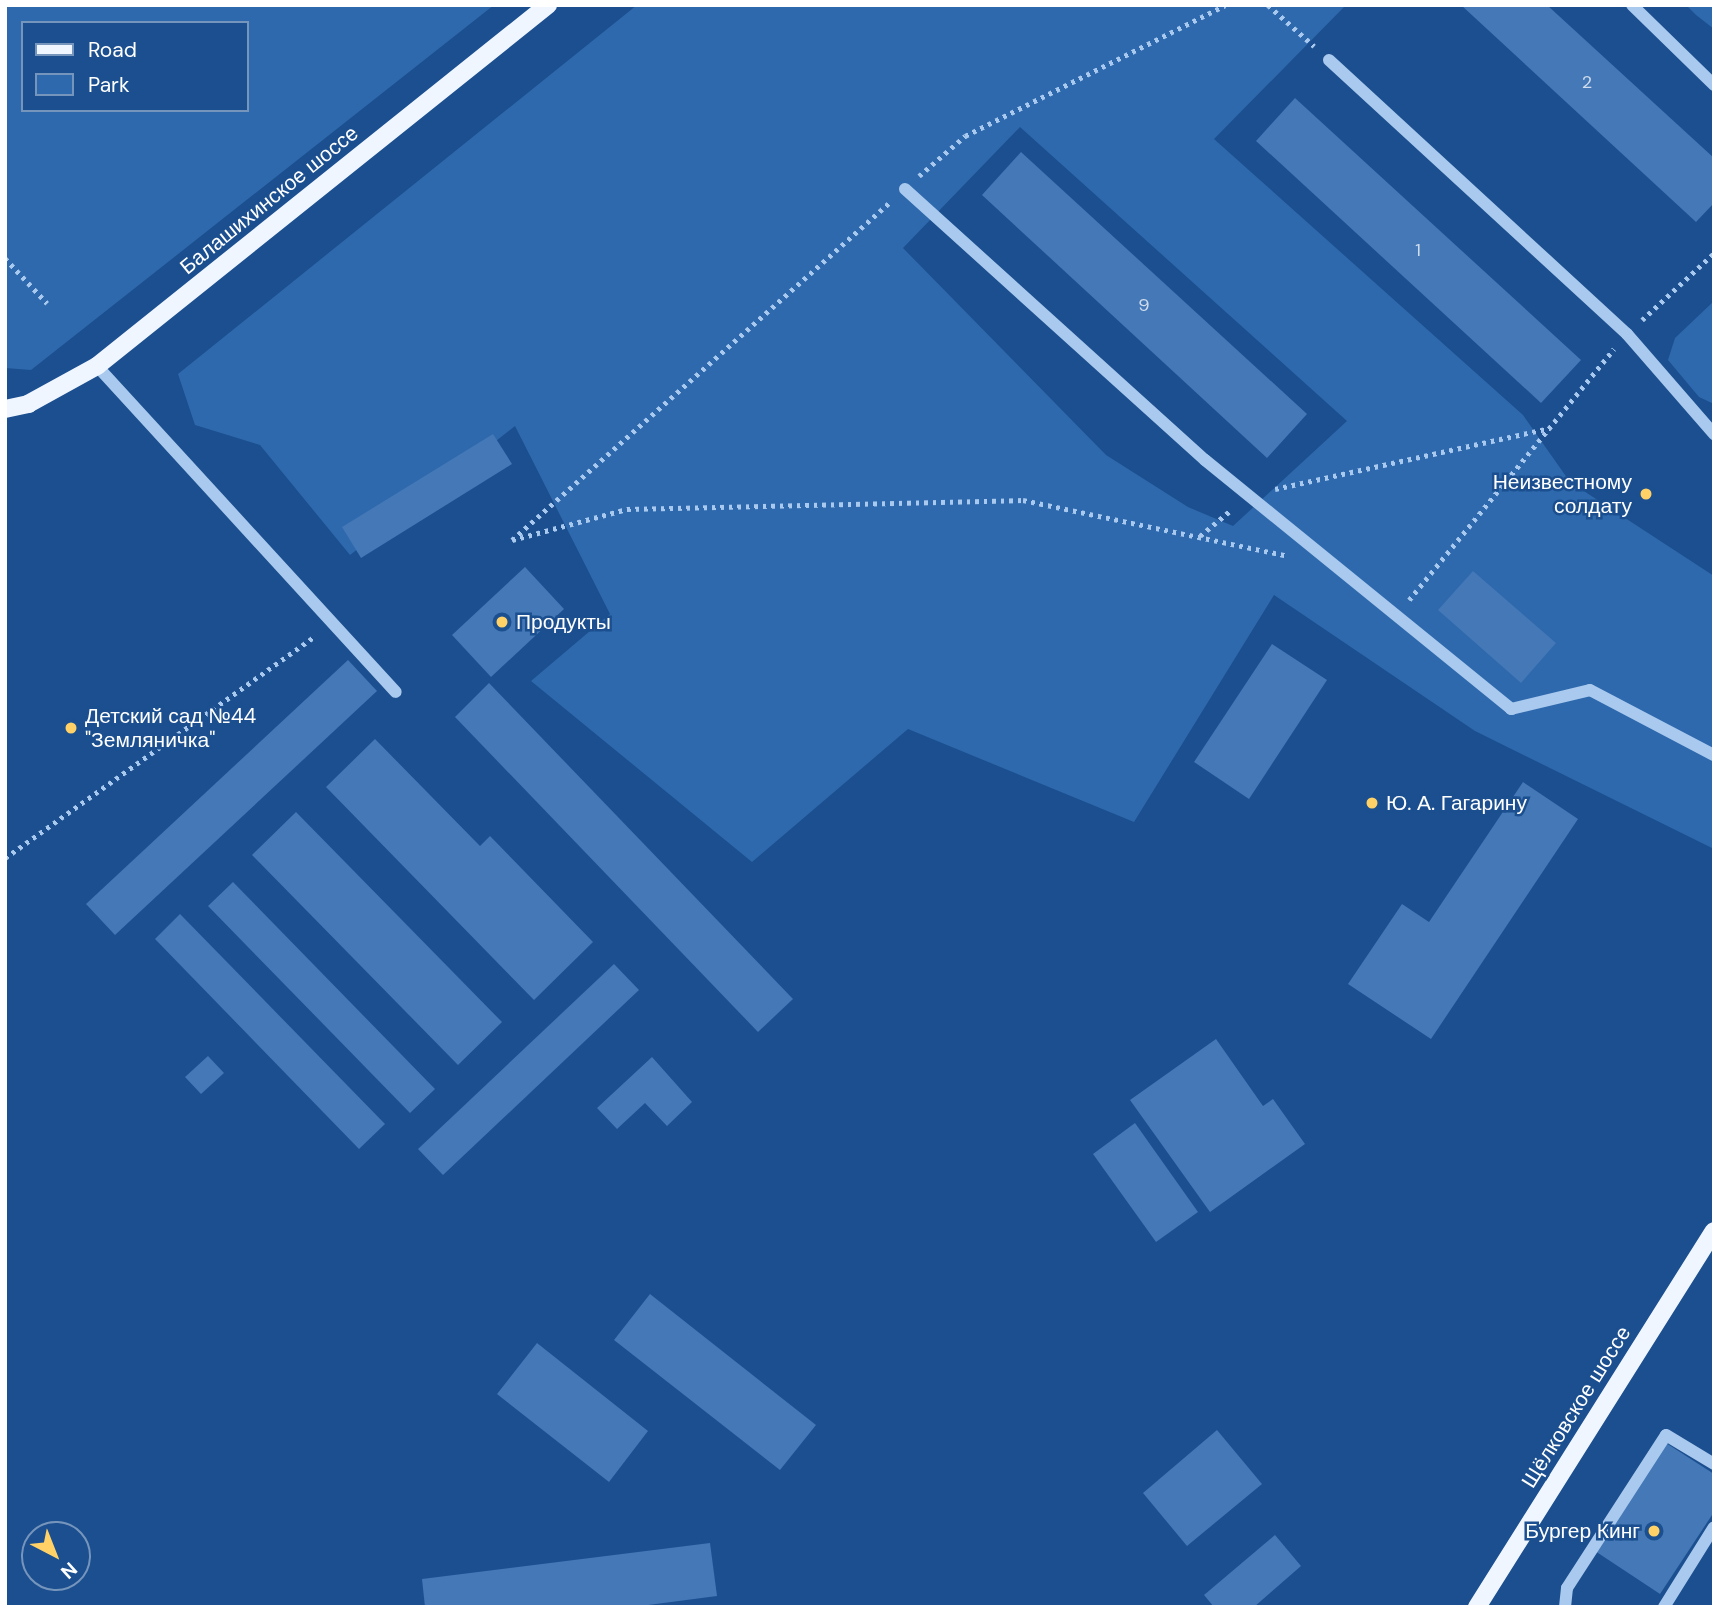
<!DOCTYPE html>
<meta charset="utf-8">
<style>
body{margin:0}
#map{position:relative;width:1719px;height:1612px;overflow:hidden;background:#1b4f8f;font-family:"DM Sans",sans-serif}
div>[style]{position:absolute}
.green>*{inset:0;background:#2e69ad}
.building>*{inset:0;background:#4478b7}
.path>*{height:4.5px;margin-top:-2.25px;transform-origin:0;background:repeating-linear-gradient(90deg,#a9c9ee 0 3.5px,transparent 0 8.5px)}
.minor>*{height:12px;margin:-6px;padding:0 6px;transform-origin:6px;border-radius:6px;background:#a9c9ee}
.major>*{height:18px;margin:-9px;padding:0 9px;transform-origin:9px;border-radius:9px;background:#f0f6ff}
.dots>*{width:19px;height:19px;translate:-50% -50%;box-sizing:border-box;border:4px solid #1b4f8f;border-radius:50%}
span{translate:-50% -50%;white-space:nowrap;text-align:center;line-height:1.15;-webkit-text-stroke:5px #1b4f8f;paint-order:stroke}
.number-label{font-size:18px;color:#d0dded}
.number-label span{-webkit-text-stroke-width:0}
.street-label{font-size:21px;color:#fff}
.poi-label{font-size:21px;color:#fff}
.right{translate:-100% -50%;text-align:right}
.left{translate:0 -50%;text-align:left}
.frame{position:absolute;inset:0;border:7px solid #fff;pointer-events:none}
.legend{position:absolute;left:21px;top:21px;width:228px;height:91px;box-sizing:border-box;background:#1b4f8f;border:2px solid #7695bc;margin:0;padding:9px 12px;list-style:none;font-size:21px;color:#fff}
.legend li{display:flex;align-items:center;gap:14px;height:35px}
.legend b{width:35px;border:2px solid #7695bc}
.north{position:absolute;left:21px;top:1521px;width:70px;height:70px;box-sizing:border-box;background:#1b4f8f;border:2px solid #7695bc;border-radius:50%;rotate:138deg;font-size:19px;font-weight:700;line-height:28px;text-align:center;color:#fff}
.north::after{content:'';display:block;margin:auto;width:24px;height:32px;background:#ffd166;clip-path:polygon(50% 0,100% 100%,50% 72%,0 100%)}
</style>
<div id="map">
<div class="green">
<i style="clip-path:polygon(evenodd,5px 5px,494px 5px,31px 370px,5px 368px,5px 5px,23px 23px,247px 23px,247px 110px,23px 110px,23px 23px)"></i>
<i style="clip-path:polygon(evenodd,637px 5px,1346px 5px,1214px 139px,1523px 415px,1570px 482px,1714px 576px,1714px 849px,1475px 731px,1274px 595px,1134px 822px,908px 729px,752px 862px,531px 681px,610px 614px,515px 426px,350px 555px,260px 445px,195px 425px,178px 374px,637px 5px,1020px 127px,1347px 421px,1233px 526px,1188px 507px,1106px 455px,903px 248px,1020px 127px)"></i>
<i style="clip-path:polygon(1686px 5px,1714px 5px,1714px 29px,1696px 15px)"></i>
<i style="clip-path:polygon(1714px 301px,1714px 404px,1699px 397px,1668px 360px,1675px 338px)"></i>
</div>
<div class="building">
<i style="clip-path:polygon(1461px 5px,1547px 5px,1714px 158px,1714px 203px,1696px 222px)"></i>
<i style="clip-path:polygon(1295px 98px,1581px 360px,1541px 403px,1256px 141px)"></i>
<i style="clip-path:polygon(1021px 152px,1307px 414px,1267px 458px,982px 195px)"></i>
<i style="clip-path:polygon(493px 434px,512px 464px,361px 558px,342px 527px)"></i>
<i style="clip-path:polygon(525px 567px,564px 609px,491px 677px,452px 635px)"></i>
<i style="clip-path:polygon(1473px 571px,1556px 643px,1521px 683px,1438px 610px)"></i>
<i style="clip-path:polygon(1272px 644px,1327px 680px,1249px 799px,1194px 762px)"></i>
<i style="clip-path:polygon(348px 660px,377px 691px,115px 935px,86px 904px)"></i>
<i style="clip-path:polygon(489px 683px,793px 999px,758px 1032px,455px 717px)"></i>
<i style="clip-path:polygon(375px 739px,480px 846px,490px 836px,593px 942px,534px 1000px,326px 787px)"></i>
<i style="clip-path:polygon(1523px 782px,1578px 819px,1431px 1039px,1348px 984px,1402px 904px,1429px 922px)"></i>
<i style="clip-path:polygon(296px 812px,502px 1022px,458px 1065px,252px 855px)"></i>
<i style="clip-path:polygon(233px 882px,435px 1089px,410px 1113px,208px 906px)"></i>
<i style="clip-path:polygon(180px 914px,385px 1124px,359px 1149px,155px 939px)"></i>
<i style="clip-path:polygon(614px 964px,639px 990px,443px 1175px,418px 1149px)"></i>
<i style="clip-path:polygon(1216px 1039px,1263px 1106px,1273px 1099px,1305px 1144px,1210px 1212px,1130px 1100px)"></i>
<i style="clip-path:polygon(208px 1056px,224px 1073px,201px 1094px,185px 1077px)"></i>
<i style="clip-path:polygon(652px 1057px,692px 1102px,667px 1126px,645px 1103px,617px 1129px,597px 1108px)"></i>
<i style="clip-path:polygon(1135px 1123px,1198px 1212px,1156px 1242px,1093px 1154px)"></i>
<i style="clip-path:polygon(650px 1294px,816px 1425px,780px 1470px,614px 1340px)"></i>
<i style="clip-path:polygon(537px 1343px,648px 1431px,609px 1482px,497px 1394px)"></i>
<i style="clip-path:polygon(1217px 1430px,1262px 1484px,1187px 1546px,1143px 1493px)"></i>
<i style="clip-path:polygon(1666px 1443px,1714px 1474px,1714px 1512px,1660px 1594px,1595px 1551px)"></i>
<i style="clip-path:polygon(1275px 1535px,1301px 1566px,1254px 1607px,1214px 1607px,1204px 1595px)"></i>
<i style="clip-path:polygon(710px 1543px,717px 1596px,633px 1607px,425px 1607px,422px 1579px)"></i>
</div>
<div class="path">
<i style="left:1268px;top:5px;width:62px;rotate:41.7deg"></i>
<i style="left:919px;top:176px;width:61px;rotate:-41deg"></i>
<i style="left:965px;top:136px;width:291px;rotate:-26.7deg"></i>
<i style="left:5px;top:258px;width:62px;rotate:47deg"></i>
<i style="left:1642px;top:320px;width:98px;rotate:-42.9deg"></i>
<i style="left:1275px;top:489px;width:282px;rotate:-12.5deg"></i>
<i style="left:1200px;top:536px;width:40px;rotate:-40deg"></i>
<i style="left:512px;top:540px;width:506px;rotate:-41.79deg"></i>
<i style="left:512px;top:540px;width:119px;rotate:-15.1deg"></i>
<i style="left:627px;top:509px;width:396px;rotate:-1.3deg"></i>
<i style="left:1023px;top:500px;width:268px;rotate:11.9deg"></i>
<i style="left:1409px;top:600px;width:324px;rotate:-50.8deg"></i>
<i style="left:5px;top:858px;width:381px;rotate:-35.6deg"></i>
</div>
<div class="minor">
<i style="left:1632px;top:5px;width:115px;rotate:44.3deg"></i>
<i style="left:1329px;top:60px;width:405px;rotate:42.6deg"></i>
<i style="left:1627px;top:334px;width:133px;rotate:49deg"></i>
<i style="left:905px;top:189px;width:404px;rotate:42.1deg"></i>
<i style="left:1205px;top:460px;width:395px;rotate:39.1deg"></i>
<i style="left:1511px;top:709px;width:81px;rotate:-13.5deg"></i>
<i style="left:1590px;top:690px;width:140px;rotate:27.7deg"></i>
<i style="left:97px;top:366px;width:442px;rotate:47.5deg"></i>
<i style="left:1565px;top:1607px;width:19px;rotate:-84deg"></i>
<i style="left:1567px;top:1588px;width:182px;rotate:-57.1deg"></i>
<i style="left:1666px;top:1435px;width:56px;rotate:31.1deg"></i>
<i style="left:1664px;top:1607px;width:94px;rotate:-58deg"></i>
</div>
<div class="major">
<i style="left:5px;top:409px;width:24px;rotate:-12deg"></i>
<i style="left:28px;top:404px;width:79px;rotate:-28.8deg"></i>
<i style="left:97px;top:366px;width:578px;rotate:-38.68deg"></i>
<i style="left:1477px;top:1607px;width:444px;rotate:-57.8deg"></i>
</div>
<div class="dots">
<i style="left:1646px;top:494px;background:#ffd166"></i>
<i style="left:502px;top:622px;background:#ffd166"></i>
<i style="left:71px;top:728px;background:#ffd166"></i>
<i style="left:1372px;top:803px;background:#ffd166"></i>
<i style="left:1654px;top:1531px;background:#ffd166"></i>
</div>
<div class="number-label">
<span style="left:1587px;top:82px">2</span>
<span style="left:1418px;top:250px">1</span>
<span style="left:1144px;top:305px">9</span>
</div>
<div class="street-label">
<span style="left:269px;top:200px;rotate:-39deg">Балашихинское шоссе</span>
<span style="left:1576px;top:1407px;rotate:-58deg">Щёлковское шоссе</span>
</div>
<div class="poi-label">
<span class="right" style="left:1632px;top:494px">Неизвестному<br>солдату</span>
<span class="left" style="left:516px;top:622px">Продукты</span>
<span class="left" style="left:85px;top:728px">Детский сад №44<br>"Земляничка"</span>
<span class="left" style="left:1386px;top:803px">Ю. А. Гагарину</span>
<span class="right" style="left:1640px;top:1531px">Бургер Кинг</span>
</div>
<div class="frame"></div>
<ul class="legend">
<li><b style="height:9px;background:#f0f6ff"></b>Road</li>
<li><b style="height:19px;background:#2e69ad"></b>Park</li>
</ul>
<div class="north">N</div>
</div>
